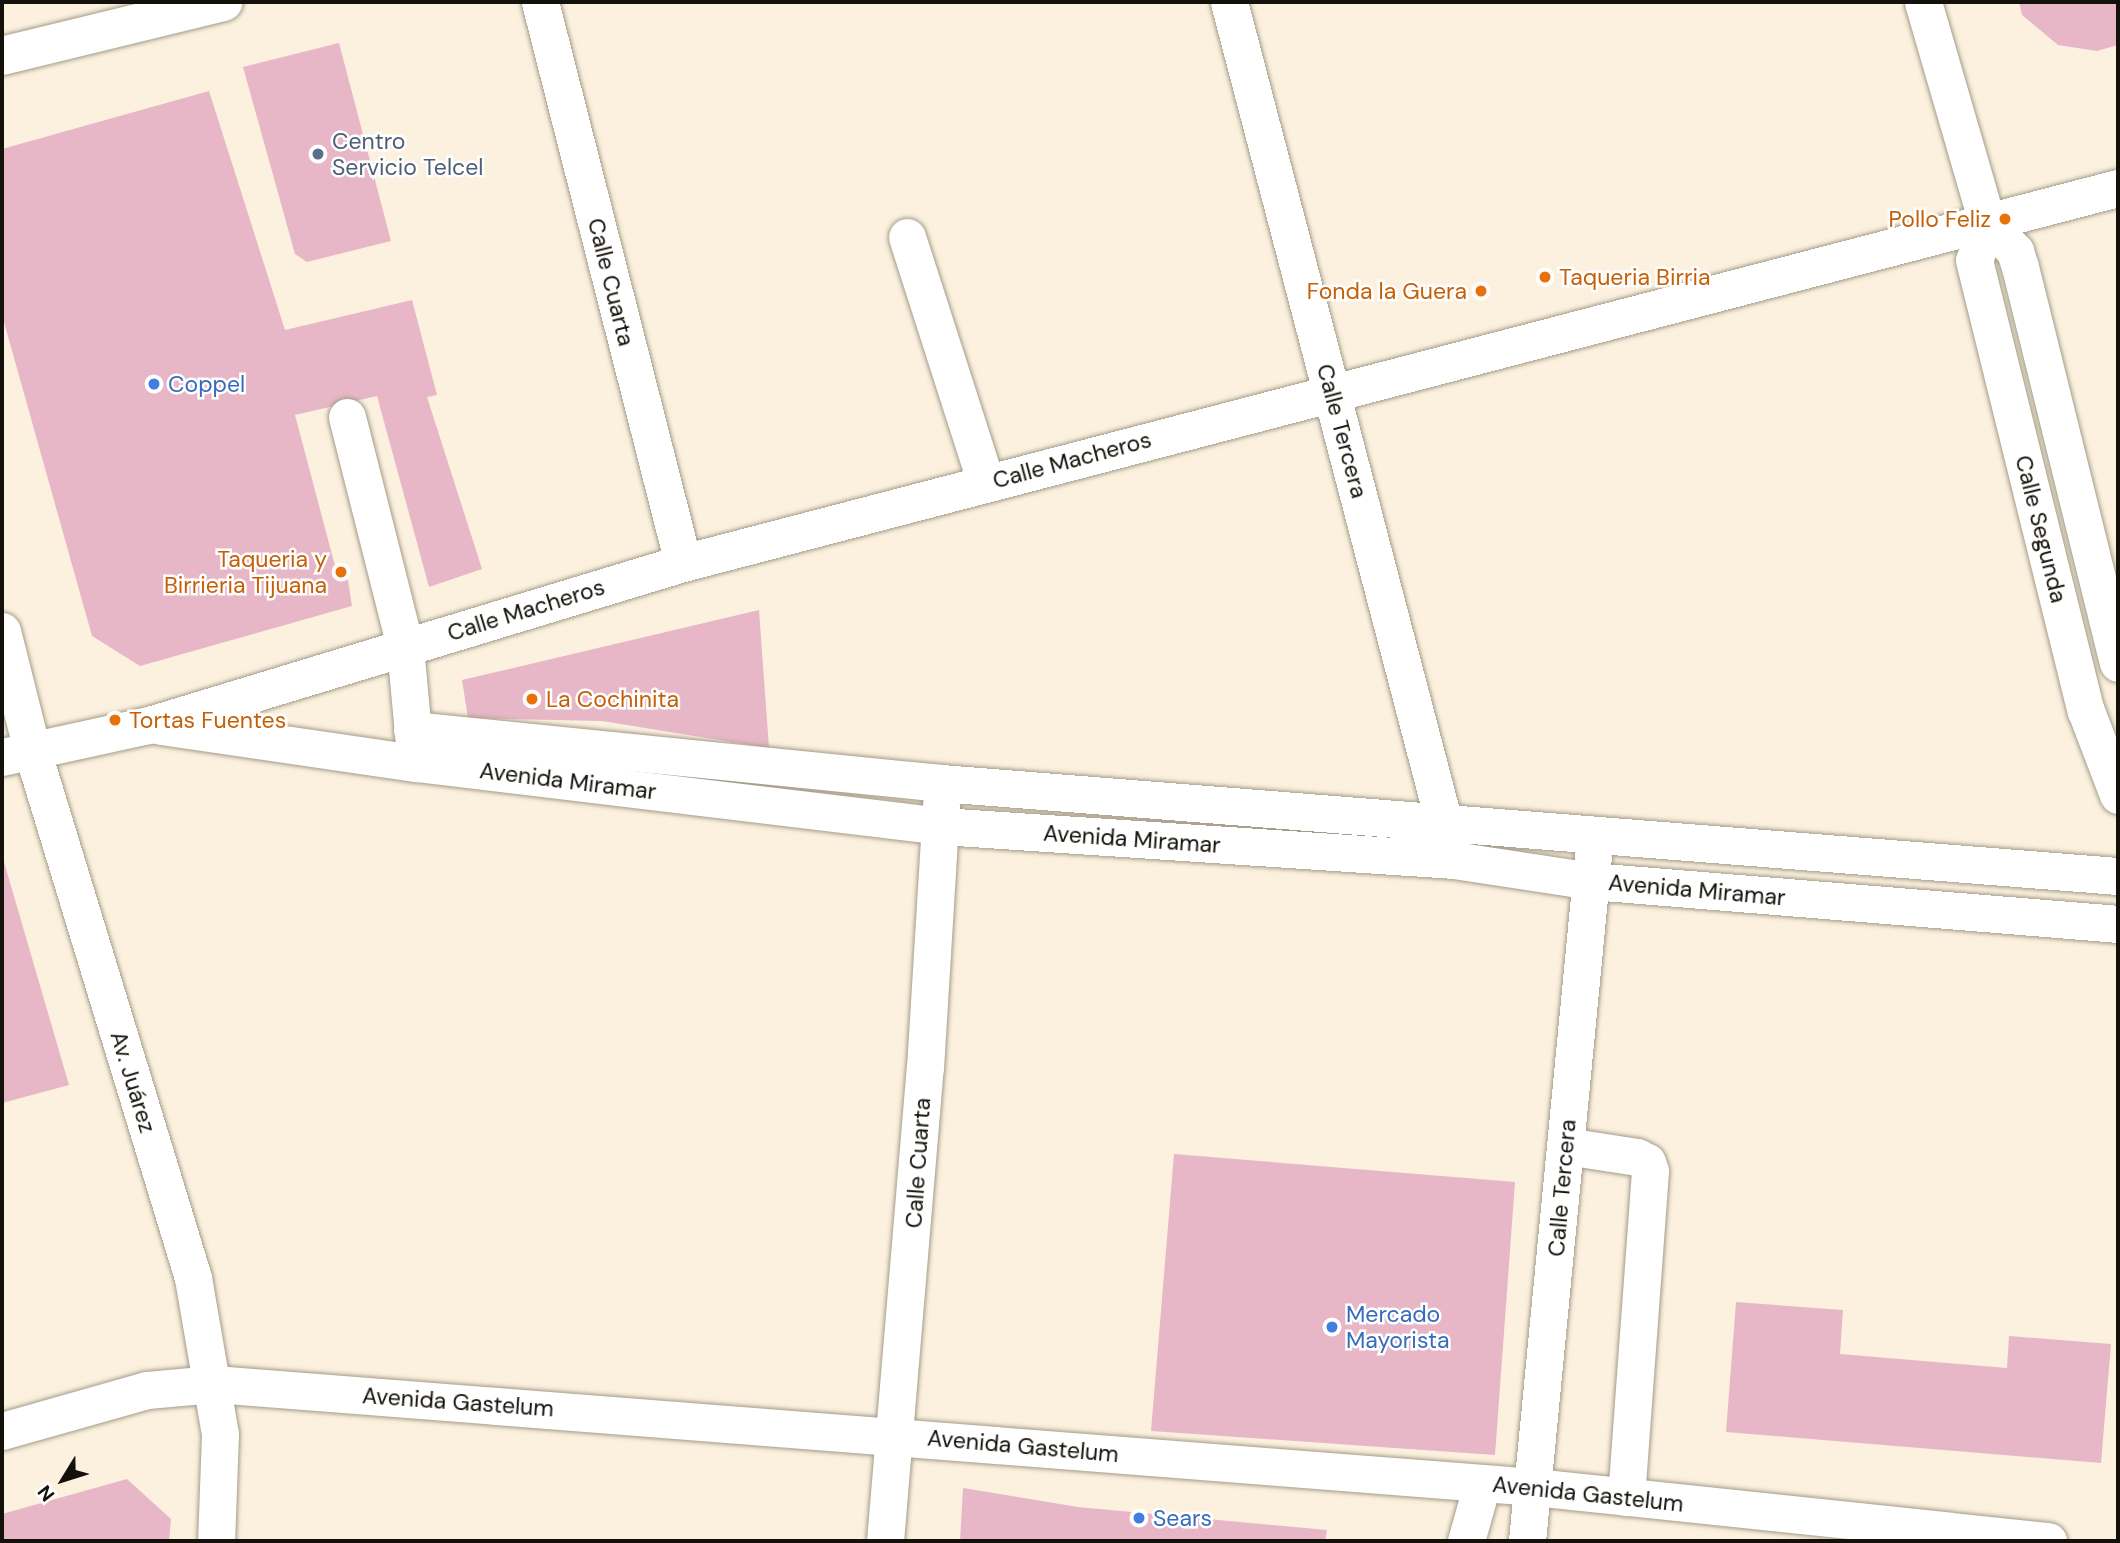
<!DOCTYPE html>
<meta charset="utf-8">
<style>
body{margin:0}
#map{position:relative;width:2120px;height:1543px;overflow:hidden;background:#fbf1de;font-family:"DM Sans",sans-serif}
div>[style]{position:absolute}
.building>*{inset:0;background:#e7b7c7}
.roads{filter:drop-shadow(0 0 2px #a49b89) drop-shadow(0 0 2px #a49b89)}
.minor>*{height:37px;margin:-18.5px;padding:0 18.5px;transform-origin:18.5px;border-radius:18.5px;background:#fff}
.major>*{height:38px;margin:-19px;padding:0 19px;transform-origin:19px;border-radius:19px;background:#fff}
.dots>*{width:19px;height:19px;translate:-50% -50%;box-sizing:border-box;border:4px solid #fff;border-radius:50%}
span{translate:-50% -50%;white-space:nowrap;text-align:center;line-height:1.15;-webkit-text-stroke:5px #fff;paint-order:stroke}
.service-label{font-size:23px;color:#4e5e75}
.left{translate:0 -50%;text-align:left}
.food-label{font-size:23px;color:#c56008}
.right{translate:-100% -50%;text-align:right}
.street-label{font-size:23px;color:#14100a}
.shop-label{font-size:23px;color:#366cbe}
.frame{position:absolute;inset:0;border:4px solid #14100a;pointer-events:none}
.north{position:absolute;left:28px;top:1445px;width:70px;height:70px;-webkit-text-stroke:5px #fff;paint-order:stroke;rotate:232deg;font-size:19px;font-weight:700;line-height:28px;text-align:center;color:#14100a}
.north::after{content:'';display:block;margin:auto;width:24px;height:32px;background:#14100a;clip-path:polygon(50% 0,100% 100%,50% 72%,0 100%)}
</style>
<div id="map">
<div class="building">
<i style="clip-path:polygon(2019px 2px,2118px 2px,2118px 45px,2097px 51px,2058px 45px,2022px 15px)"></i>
<i style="clip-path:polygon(339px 43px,391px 241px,307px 262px,295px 254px,243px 67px)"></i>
<i style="clip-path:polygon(209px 91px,285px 330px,412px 300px,437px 395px,427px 397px,482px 569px,429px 587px,377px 396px,295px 415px,339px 581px,348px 580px,352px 606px,140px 666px,92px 636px,2px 315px,2px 149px)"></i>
<i style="clip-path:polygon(759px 610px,769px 748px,602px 721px,468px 718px,462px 680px)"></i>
<i style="clip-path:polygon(2px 855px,69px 1085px,2px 1103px)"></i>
<i style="clip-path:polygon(1174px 1154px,1515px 1182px,1495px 1455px,1151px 1431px)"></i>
<i style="clip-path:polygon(1736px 1302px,1843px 1310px,1840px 1354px,2007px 1368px,2009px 1336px,2111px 1344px,2101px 1463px,1726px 1432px)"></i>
<i style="clip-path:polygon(127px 1479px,171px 1519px,169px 1541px,2px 1541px,2px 1514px)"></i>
<i style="clip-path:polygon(963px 1488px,1078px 1507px,1327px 1530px,1325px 1541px,960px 1541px)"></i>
</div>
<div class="roads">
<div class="minor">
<i style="left:540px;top:2px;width:579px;rotate:75.7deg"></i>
<i style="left:1229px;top:2px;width:872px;rotate:75.33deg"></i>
<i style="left:1923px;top:2px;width:230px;rotate:73.8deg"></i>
<i style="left:1987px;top:223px;width:40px;rotate:45deg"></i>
<i style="left:2015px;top:251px;width:17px;rotate:73deg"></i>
<i style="left:2020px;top:267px;width:408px;rotate:76.1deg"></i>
<i style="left:1987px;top:223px;width:39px;rotate:109deg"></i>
<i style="left:1974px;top:260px;width:465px;rotate:76.1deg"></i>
<i style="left:2086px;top:711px;width:90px;rotate:69.1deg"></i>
<i style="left:907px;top:237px;width:258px;rotate:72.2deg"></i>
<i style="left:347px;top:417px;width:237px;rotate:75.8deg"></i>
<i style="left:405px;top:647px;width:108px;rotate:84.7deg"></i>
<i style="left:2px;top:631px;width:123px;rotate:75.9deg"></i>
<i style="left:32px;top:750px;width:552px;rotate:73.04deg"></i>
<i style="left:193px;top:1278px;width:158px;rotate:80.2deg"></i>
<i style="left:220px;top:1434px;width:107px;rotate:92.1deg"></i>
<i style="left:161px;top:726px;width:258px;rotate:8.3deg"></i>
<i style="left:416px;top:763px;width:529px;rotate:6.84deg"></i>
<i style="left:941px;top:826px;width:514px;rotate:3.79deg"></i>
<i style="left:1454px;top:860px;width:139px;rotate:8.7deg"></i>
<i style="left:1591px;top:881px;width:529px;rotate:4.66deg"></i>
<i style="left:412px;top:730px;width:532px;rotate:5.72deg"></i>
<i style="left:941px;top:783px;width:1181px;rotate:4.52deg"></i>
<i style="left:2px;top:757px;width:150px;rotate:-12.3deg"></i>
<i style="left:149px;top:725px;width:558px;rotate:-16.88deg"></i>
<i style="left:683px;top:563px;width:1483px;rotate:-14.65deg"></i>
<i style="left:1566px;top:1146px;width:72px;rotate:8.8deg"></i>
<i style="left:1637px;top:1157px;width:11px;rotate:27deg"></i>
<i style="left:1647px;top:1162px;width:9px;rotate:72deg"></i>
<i style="left:1650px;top:1171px;width:327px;rotate:94.2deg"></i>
<i style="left:2px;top:1431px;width:151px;rotate:-15.8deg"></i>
<i style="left:147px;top:1390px;width:67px;rotate:-5.1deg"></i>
<i style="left:214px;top:1384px;width:1324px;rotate:4.46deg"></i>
<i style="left:1534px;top:1487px;width:517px;rotate:6deg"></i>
<i style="left:885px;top:1541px;width:475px;rotate:-85.2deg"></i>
<i style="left:925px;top:1068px;width:265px;rotate:-86.5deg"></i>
<i style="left:1466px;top:1541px;width:59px;rotate:-74.3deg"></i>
<i style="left:1527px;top:1541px;width:688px;rotate:-84.5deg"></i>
</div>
<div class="major">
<i style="left:2px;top:56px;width:228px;rotate:-13.7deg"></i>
</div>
</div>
<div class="dots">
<i style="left:318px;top:154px;background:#5c6f8a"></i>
<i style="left:2005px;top:219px;background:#e8710a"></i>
<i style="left:1545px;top:277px;background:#e8710a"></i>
<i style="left:1481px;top:291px;background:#e8710a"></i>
<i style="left:154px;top:384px;background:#3f7fe0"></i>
<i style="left:341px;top:572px;background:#e8710a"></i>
<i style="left:532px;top:699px;background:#e8710a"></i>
<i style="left:115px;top:720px;background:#e8710a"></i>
<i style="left:1332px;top:1327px;background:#3f7fe0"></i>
<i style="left:1139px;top:1518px;background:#3f7fe0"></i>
</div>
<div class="service-label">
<span class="left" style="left:332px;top:154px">Centro<br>Servicio Telcel</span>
</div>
<div class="food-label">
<span class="right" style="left:1991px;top:219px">Pollo Feliz</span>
<span class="left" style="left:1559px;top:277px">Taqueria Birria</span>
<span class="right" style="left:1467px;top:291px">Fonda la Guera</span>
<span class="right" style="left:327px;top:572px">Taqueria y<br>Birrieria Tijuana</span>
<span class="left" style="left:546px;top:699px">La Cochinita</span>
<span class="left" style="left:129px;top:720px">Tortas Fuentes</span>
</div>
<div class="street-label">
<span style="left:611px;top:282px;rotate:76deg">Calle Cuarta</span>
<span style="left:1342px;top:431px;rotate:75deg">Calle Tercera</span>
<span style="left:1072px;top:460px;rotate:-15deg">Calle Macheros</span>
<span style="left:2041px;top:529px;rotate:76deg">Calle Segunda</span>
<span style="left:526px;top:610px;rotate:-17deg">Calle Macheros</span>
<span style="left:568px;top:781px;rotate:7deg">Avenida Miramar</span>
<span style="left:1132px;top:839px;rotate:4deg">Avenida Miramar</span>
<span style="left:1697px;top:890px;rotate:5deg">Avenida Miramar</span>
<span style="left:133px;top:1082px;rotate:73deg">Av. Juárez</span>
<span style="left:918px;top:1163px;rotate:-86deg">Calle Cuarta</span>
<span style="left:1562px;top:1188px;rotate:-85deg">Calle Tercera</span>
<span style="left:458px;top:1402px;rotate:4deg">Avenida Gastelum</span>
<span style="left:1023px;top:1446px;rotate:5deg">Avenida Gastelum</span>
<span style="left:1588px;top:1494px;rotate:6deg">Avenida Gastelum</span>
</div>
<div class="shop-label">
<span class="left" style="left:168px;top:384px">Coppel</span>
<span class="left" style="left:1346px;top:1327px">Mercado<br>Mayorista</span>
<span class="left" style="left:1153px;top:1518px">Sears</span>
</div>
<div class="frame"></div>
<div class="north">N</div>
</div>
